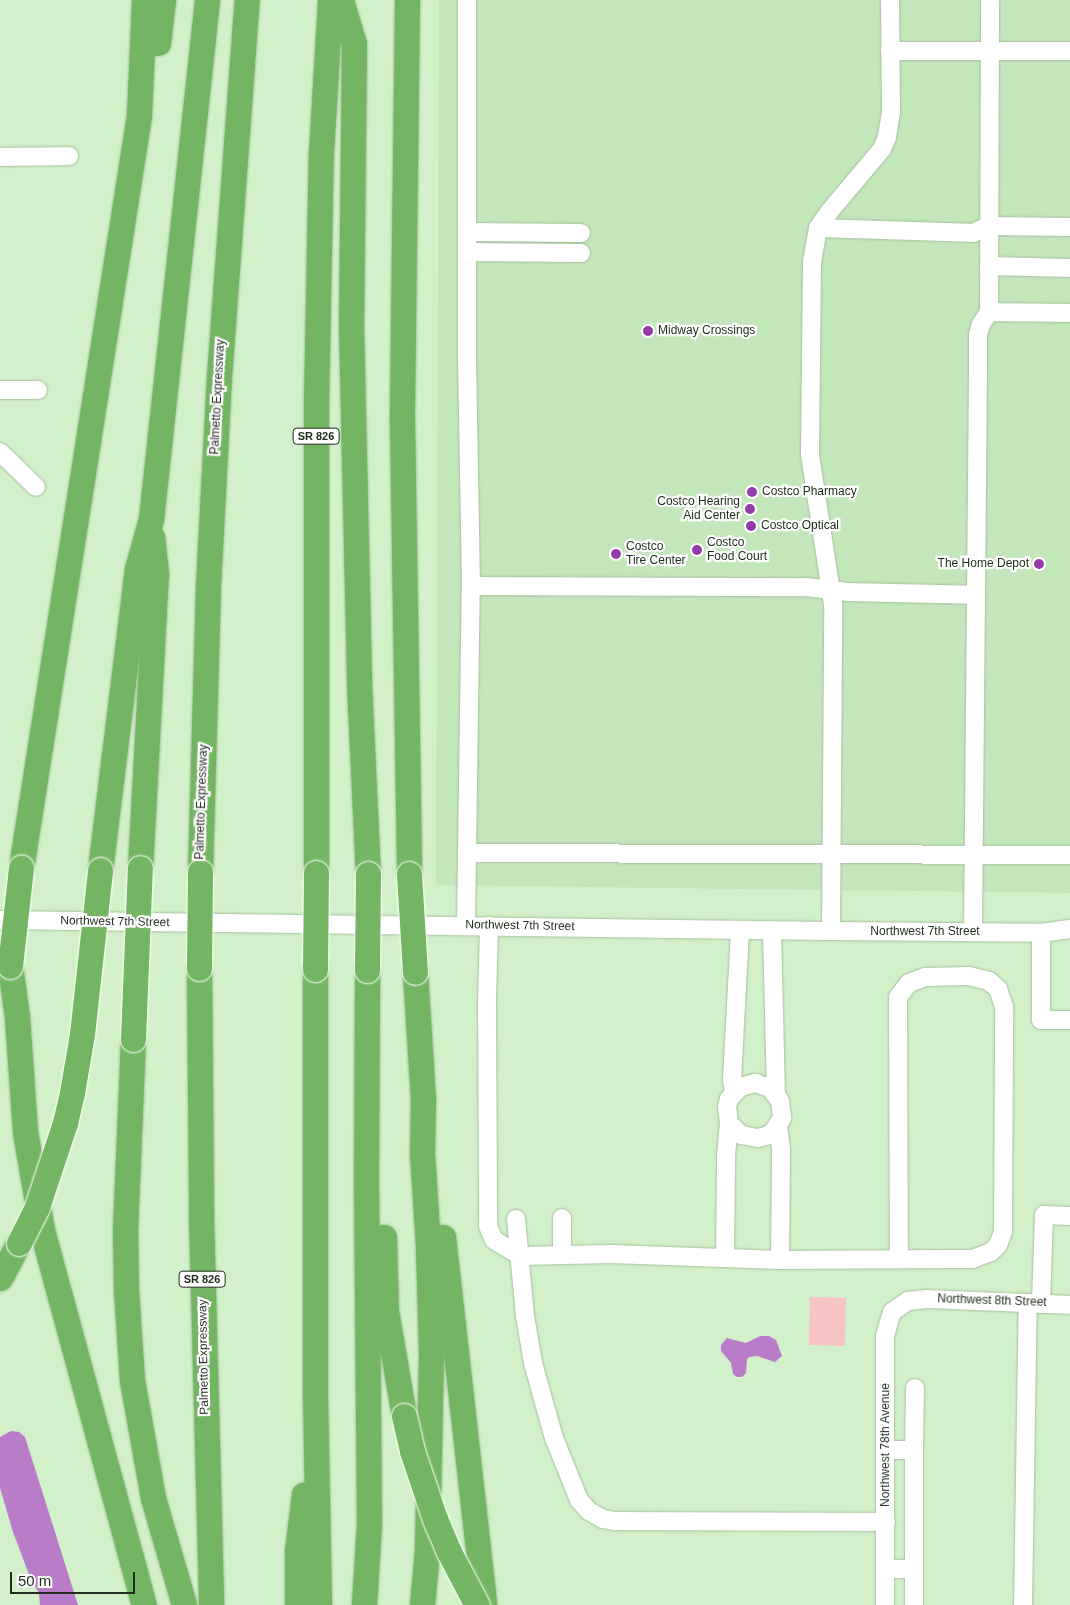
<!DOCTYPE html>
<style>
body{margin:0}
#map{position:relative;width:1070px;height:1605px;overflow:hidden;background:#d2f0ca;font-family:Helvetica,sans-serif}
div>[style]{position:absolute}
.built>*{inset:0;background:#c4e6bb}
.green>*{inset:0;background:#f7c4c3}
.water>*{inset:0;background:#b97cc9}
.roads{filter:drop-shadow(0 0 1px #a4c19c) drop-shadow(0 0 1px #a4c19c)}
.minor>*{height:18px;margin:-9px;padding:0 9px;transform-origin:9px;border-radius:9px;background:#fff}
.highway>*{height:25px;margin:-12.5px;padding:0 12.5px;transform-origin:12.5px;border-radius:12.5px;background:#74b563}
.bridges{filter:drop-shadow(0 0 1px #fff) drop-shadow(0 0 1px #fff)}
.highway-bridge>*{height:25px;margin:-12.5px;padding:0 12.5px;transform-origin:12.5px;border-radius:12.5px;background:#74b563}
.dots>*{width:14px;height:14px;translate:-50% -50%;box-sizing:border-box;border:2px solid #fff;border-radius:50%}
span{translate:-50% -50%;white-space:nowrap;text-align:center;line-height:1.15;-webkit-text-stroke:4.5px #fff;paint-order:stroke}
.shield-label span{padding:1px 4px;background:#fff;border:1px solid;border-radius:4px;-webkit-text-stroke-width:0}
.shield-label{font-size:11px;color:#1f2b1c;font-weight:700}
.poi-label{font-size:12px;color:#1f2b1c}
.left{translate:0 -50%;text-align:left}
.right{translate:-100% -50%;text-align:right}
.street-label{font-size:12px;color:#1f2b1c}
.scale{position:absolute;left:10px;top:1572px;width:125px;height:22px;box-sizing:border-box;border:2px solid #1f2b1c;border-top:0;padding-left:6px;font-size:15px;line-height:18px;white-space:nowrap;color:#1f2b1c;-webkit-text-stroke:4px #fff;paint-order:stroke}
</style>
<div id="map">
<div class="built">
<i style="clip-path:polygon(439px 0,1070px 0,1070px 893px,436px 885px)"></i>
</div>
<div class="green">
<i style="clip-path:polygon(810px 1297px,846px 1298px,845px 1346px,809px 1345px)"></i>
</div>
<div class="water">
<i style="clip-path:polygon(760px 1336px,769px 1336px,776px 1340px,782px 1356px,775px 1362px,757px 1356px,750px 1357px,747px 1359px,746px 1373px,742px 1377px,737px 1377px,733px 1374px,731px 1363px,721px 1351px,721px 1345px,727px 1338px,746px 1343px)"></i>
<i style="clip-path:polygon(11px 1431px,19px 1432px,25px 1437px,78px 1605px,40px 1605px,39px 1593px,30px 1577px,13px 1532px,0 1488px,0 1437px)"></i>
</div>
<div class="roads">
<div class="minor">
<i style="left:890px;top:51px;width:180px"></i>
<i style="left:0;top:157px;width:69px;rotate:-0.8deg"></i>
<i style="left:818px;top:228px;width:155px;rotate:1.8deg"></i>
<i style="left:973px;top:233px;width:17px;rotate:-24deg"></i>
<i style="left:989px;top:226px;width:81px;rotate:0.7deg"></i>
<i style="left:467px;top:232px;width:114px;rotate:0.5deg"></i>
<i style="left:467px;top:252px;width:114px;rotate:0.5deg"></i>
<i style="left:989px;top:266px;width:81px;rotate:1.4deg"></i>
<i style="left:989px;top:312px;width:81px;rotate:0.7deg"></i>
<i style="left:0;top:390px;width:38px"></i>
<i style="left:0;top:452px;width:50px;rotate:44.2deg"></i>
<i style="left:471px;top:586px;width:335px;rotate:0.2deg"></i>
<i style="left:806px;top:587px;width:42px;rotate:6.8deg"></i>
<i style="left:848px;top:592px;width:128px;rotate:1.3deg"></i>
<i style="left:467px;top:853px;width:603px;rotate:0.19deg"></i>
<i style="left:0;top:920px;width:831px;rotate:0.76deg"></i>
<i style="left:831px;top:931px;width:210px;rotate:0.5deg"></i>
<i style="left:1041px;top:933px;width:29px;rotate:-8deg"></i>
<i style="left:466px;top:926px;width:340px;rotate:-89.2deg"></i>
<i style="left:471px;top:586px;width:226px;rotate:-91deg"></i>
<i style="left:467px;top:360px;width:360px;rotate:-90deg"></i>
<i style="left:489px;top:926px;width:76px;rotate:91.5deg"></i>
<i style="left:487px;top:1002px;width:224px;rotate:89.7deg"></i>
<i style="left:488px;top:1226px;width:15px;rotate:67deg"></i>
<i style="left:494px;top:1240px;width:31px;rotate:31deg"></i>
<i style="left:521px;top:1256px;width:90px;rotate:-1.3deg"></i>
<i style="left:611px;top:1254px;width:169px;rotate:2deg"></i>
<i style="left:780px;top:1260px;width:173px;rotate:-0.3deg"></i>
<i style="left:953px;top:1259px;width:19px"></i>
<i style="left:972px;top:1259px;width:20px;rotate:-20deg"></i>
<i style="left:991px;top:1252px;width:10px;rotate:-45deg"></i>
<i style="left:998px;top:1245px;width:14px;rotate:-69deg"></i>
<i style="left:1003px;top:1232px;width:225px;rotate:-89.7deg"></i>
<i style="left:1004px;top:1007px;width:19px;rotate:-108deg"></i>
<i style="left:998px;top:989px;width:12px;rotate:-138deg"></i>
<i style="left:989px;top:981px;width:21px;rotate:-166deg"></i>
<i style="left:969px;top:976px;width:44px;rotate:178.7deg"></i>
<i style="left:925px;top:977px;width:17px;rotate:159deg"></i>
<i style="left:909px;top:983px;width:18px;rotate:128deg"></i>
<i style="left:898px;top:997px;width:262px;rotate:89.8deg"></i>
<i style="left:772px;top:931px;width:163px;rotate:88.6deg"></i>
<i style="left:831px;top:931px;width:326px;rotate:-89.6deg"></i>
<i style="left:833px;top:605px;width:153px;rotate:-98.7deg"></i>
<i style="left:810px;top:454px;width:192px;rotate:-89.4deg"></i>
<i style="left:812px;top:262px;width:35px;rotate:-80deg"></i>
<i style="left:818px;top:228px;width:19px;rotate:-55deg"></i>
<i style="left:829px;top:212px;width:82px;rotate:-49.9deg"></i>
<i style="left:882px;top:149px;width:13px;rotate:-67deg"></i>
<i style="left:887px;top:137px;width:24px;rotate:-81deg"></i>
<i style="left:891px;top:113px;width:113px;rotate:-90.5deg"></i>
<i style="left:973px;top:932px;width:564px;rotate:-89.49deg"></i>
<i style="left:978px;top:368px;width:33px;rotate:-90deg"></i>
<i style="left:978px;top:335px;width:11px;rotate:-75deg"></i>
<i style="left:981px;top:324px;width:14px;rotate:-56deg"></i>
<i style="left:989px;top:312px;width:312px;rotate:-89.8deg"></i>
<i style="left:1041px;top:933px;width:87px;rotate:90deg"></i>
<i style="left:1041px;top:1020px;width:29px"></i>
<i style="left:734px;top:1092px;width:13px;rotate:-99deg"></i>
<i style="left:732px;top:1079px;width:149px;rotate:-86.9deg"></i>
<i style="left:778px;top:1125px;width:25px;rotate:83deg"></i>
<i style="left:781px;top:1150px;width:110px;rotate:90.5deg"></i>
<i style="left:562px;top:1218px;width:36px;rotate:90deg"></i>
<i style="left:516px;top:1219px;width:97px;rotate:84.7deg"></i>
<i style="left:525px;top:1316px;width:48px;rotate:80.3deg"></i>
<i style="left:533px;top:1363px;width:78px;rotate:74.4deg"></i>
<i style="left:554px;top:1438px;width:67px;rotate:68deg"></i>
<i style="left:579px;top:1500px;width:15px;rotate:48deg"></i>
<i style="left:589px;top:1511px;width:16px;rotate:30deg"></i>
<i style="left:603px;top:1519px;width:11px;rotate:10deg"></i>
<i style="left:614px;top:1521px;width:272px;rotate:0.2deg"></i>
<i style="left:725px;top:1258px;width:102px;rotate:-89.4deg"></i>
<i style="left:726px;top:1156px;width:33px;rotate:-85deg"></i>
<i style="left:729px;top:1123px;width:16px;rotate:-97deg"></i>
<i style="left:727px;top:1107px;width:8px;rotate:-76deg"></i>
<i style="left:729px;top:1099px;width:16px;rotate:-47deg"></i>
<i style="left:740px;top:1087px;width:16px;rotate:-15deg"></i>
<i style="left:755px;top:1083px;width:16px;rotate:18deg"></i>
<i style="left:770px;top:1088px;width:16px;rotate:52deg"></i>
<i style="left:780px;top:1101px;width:17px;rotate:83deg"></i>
<i style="left:782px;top:1118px;width:17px;rotate:123deg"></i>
<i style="left:773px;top:1132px;width:8px;rotate:150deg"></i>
<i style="left:766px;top:1136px;width:9px;rotate:167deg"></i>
<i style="left:757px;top:1138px;width:16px;rotate:-169deg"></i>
<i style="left:741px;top:1135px;width:17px;rotate:-135deg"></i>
<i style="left:1041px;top:1304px;width:89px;rotate:-88.1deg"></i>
<i style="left:1044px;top:1215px;width:26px;rotate:2deg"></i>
<i style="left:914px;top:1450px;width:62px;rotate:-89.1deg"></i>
<i style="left:885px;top:1569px;width:29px"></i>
<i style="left:914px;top:1569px;width:119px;rotate:-90deg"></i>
<i style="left:914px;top:1450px;width:28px;rotate:180deg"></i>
<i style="left:914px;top:1569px;width:36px;rotate:90deg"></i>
<i style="left:885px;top:1605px;width:269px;rotate:-90deg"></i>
<i style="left:885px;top:1336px;width:25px;rotate:-74deg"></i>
<i style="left:892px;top:1312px;width:19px;rotate:-35deg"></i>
<i style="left:908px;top:1301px;width:19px;rotate:-6deg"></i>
<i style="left:927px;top:1299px;width:143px;rotate:2.4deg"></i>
<i style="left:1023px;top:1605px;width:302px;rotate:-89.1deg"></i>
</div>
<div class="highway">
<i style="left:341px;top:0;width:46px;rotate:73.5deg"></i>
<i style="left:354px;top:44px;width:281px;rotate:90.6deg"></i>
<i style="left:351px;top:325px;width:359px;rotate:88.7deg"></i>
<i style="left:359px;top:684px;width:190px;rotate:87.3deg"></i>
<i style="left:407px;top:0;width:420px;rotate:90.7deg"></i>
<i style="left:402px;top:420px;width:454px;rotate:89.1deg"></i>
<i style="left:158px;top:43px;width:43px;rotate:-83.4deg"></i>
<i style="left:21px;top:868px;width:762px;rotate:-81.09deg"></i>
<i style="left:139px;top:115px;width:115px;rotate:-87.5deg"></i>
<i style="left:140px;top:868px;width:294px;rotate:-86.9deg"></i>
<i style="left:156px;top:574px;width:37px;rotate:-96deg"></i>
<i style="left:100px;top:870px;width:303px;rotate:-83deg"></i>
<i style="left:137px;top:569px;width:52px;rotate:-74.4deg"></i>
<i style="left:151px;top:519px;width:522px;rotate:-83.84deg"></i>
<i style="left:200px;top:872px;width:286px;rotate:-88.4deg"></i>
<i style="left:208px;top:586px;width:209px;rotate:-87deg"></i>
<i style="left:219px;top:377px;width:378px;rotate:-85.8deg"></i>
<i style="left:316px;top:873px;width:469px;rotate:-90deg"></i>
<i style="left:316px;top:404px;width:251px;rotate:-88.9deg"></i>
<i style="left:321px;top:153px;width:153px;rotate:-86.6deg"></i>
<i style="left:10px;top:966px;width:51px;rotate:82.2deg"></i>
<i style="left:17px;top:1017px;width:115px;rotate:86deg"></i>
<i style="left:25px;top:1132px;width:99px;rotate:80.2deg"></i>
<i style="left:42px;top:1230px;width:389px;rotate:74.8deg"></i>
<i style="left:199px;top:968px;width:247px;rotate:89.5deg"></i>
<i style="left:201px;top:1215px;width:390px;rotate:88.5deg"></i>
<i style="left:315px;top:969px;width:426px;rotate:90deg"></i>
<i style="left:315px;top:1395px;width:210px;rotate:88.9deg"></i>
<i style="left:415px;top:972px;width:126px;rotate:86.4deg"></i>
<i style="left:423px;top:1098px;width:55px;rotate:91deg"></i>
<i style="left:422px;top:1153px;width:93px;rotate:86.3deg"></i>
<i style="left:428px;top:1246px;width:109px;rotate:88.4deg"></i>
<i style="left:431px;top:1355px;width:196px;rotate:91.2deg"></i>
<i style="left:427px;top:1551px;width:54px;rotate:95.3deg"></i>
<i style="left:133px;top:1039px;width:191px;rotate:92.4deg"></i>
<i style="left:125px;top:1230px;width:60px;rotate:89deg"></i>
<i style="left:126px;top:1290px;width:90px;rotate:86.2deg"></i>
<i style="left:132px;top:1380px;width:120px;rotate:79.9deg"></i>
<i style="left:153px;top:1498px;width:111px;rotate:73.8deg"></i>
<i style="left:384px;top:1237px;width:74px;rotate:88.5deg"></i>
<i style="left:386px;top:1311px;width:107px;rotate:80.3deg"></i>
<i style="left:443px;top:1237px;width:370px;rotate:83.6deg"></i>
<i style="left:0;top:1278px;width:40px;rotate:-62deg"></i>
<i style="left:297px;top:1605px;width:54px;rotate:-90deg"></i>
<i style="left:297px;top:1551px;width:57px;rotate:-83deg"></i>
<i style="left:364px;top:1605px;width:81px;rotate:-86.5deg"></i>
<i style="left:369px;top:1524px;width:347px;rotate:-90.5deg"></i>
<i style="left:366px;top:1177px;width:207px;rotate:-89.7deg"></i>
</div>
</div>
<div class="bridges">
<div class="highway-bridge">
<i style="left:409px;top:874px;width:98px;rotate:86.5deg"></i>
<i style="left:10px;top:966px;width:99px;rotate:-83.6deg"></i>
<i style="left:199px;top:968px;width:96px;rotate:-89.4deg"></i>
<i style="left:315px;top:969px;width:96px;rotate:-89.4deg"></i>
<i style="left:367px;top:970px;width:96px;rotate:-89.4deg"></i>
<i style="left:133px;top:1039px;width:171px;rotate:-87.7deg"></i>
<i style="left:19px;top:1243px;width:40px;rotate:-63.4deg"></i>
<i style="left:37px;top:1207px;width:89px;rotate:-71.6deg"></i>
<i style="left:65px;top:1123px;width:31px;rotate:-77deg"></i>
<i style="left:72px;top:1093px;width:60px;rotate:-80.4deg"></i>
<i style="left:82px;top:1034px;width:165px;rotate:-83.7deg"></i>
<i style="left:404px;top:1416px;width:36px;rotate:77deg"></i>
<i style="left:412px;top:1451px;width:72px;rotate:71.3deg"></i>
<i style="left:435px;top:1519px;width:36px;rotate:67deg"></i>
<i style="left:449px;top:1552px;width:60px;rotate:62.2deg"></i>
</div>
</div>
<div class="dots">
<i style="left:648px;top:331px;background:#933ba8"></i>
<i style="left:752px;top:492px;background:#933ba8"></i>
<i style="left:750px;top:509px;background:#933ba8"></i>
<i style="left:751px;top:526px;background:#933ba8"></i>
<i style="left:697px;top:550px;background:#933ba8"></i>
<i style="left:616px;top:554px;background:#933ba8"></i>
<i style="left:1039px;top:564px;background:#933ba8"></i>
</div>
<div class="shield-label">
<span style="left:316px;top:436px">SR 826</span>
<span style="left:202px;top:1279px">SR 826</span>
</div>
<div class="poi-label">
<span class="left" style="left:658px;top:331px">Midway Crossings</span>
<span class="left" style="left:762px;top:492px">Costco Pharmacy</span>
<span class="right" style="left:740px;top:509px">Costco Hearing<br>Aid Center</span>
<span class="left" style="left:761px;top:526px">Costco Optical</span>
<span class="left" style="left:707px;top:550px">Costco<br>Food Court</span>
<span class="left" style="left:626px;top:554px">Costco<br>Tire Center</span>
<span class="right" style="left:1029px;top:564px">The Home Depot</span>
</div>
<div class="street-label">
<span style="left:218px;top:397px;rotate:-87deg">Palmetto Expressway</span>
<span style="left:202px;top:802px;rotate:-88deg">Palmetto Expressway</span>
<span style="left:115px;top:922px;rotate:1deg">Northwest 7th Street</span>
<span style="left:520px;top:926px;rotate:1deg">Northwest 7th Street</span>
<span style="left:925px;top:932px">Northwest 7th Street</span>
<span style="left:992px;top:1301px;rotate:2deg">Northwest 8th Street</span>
<span style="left:204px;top:1357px;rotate:-91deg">Palmetto Expressway</span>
<span style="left:886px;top:1445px;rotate:-90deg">Northwest 78th Avenue</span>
</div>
<div class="scale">50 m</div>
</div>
